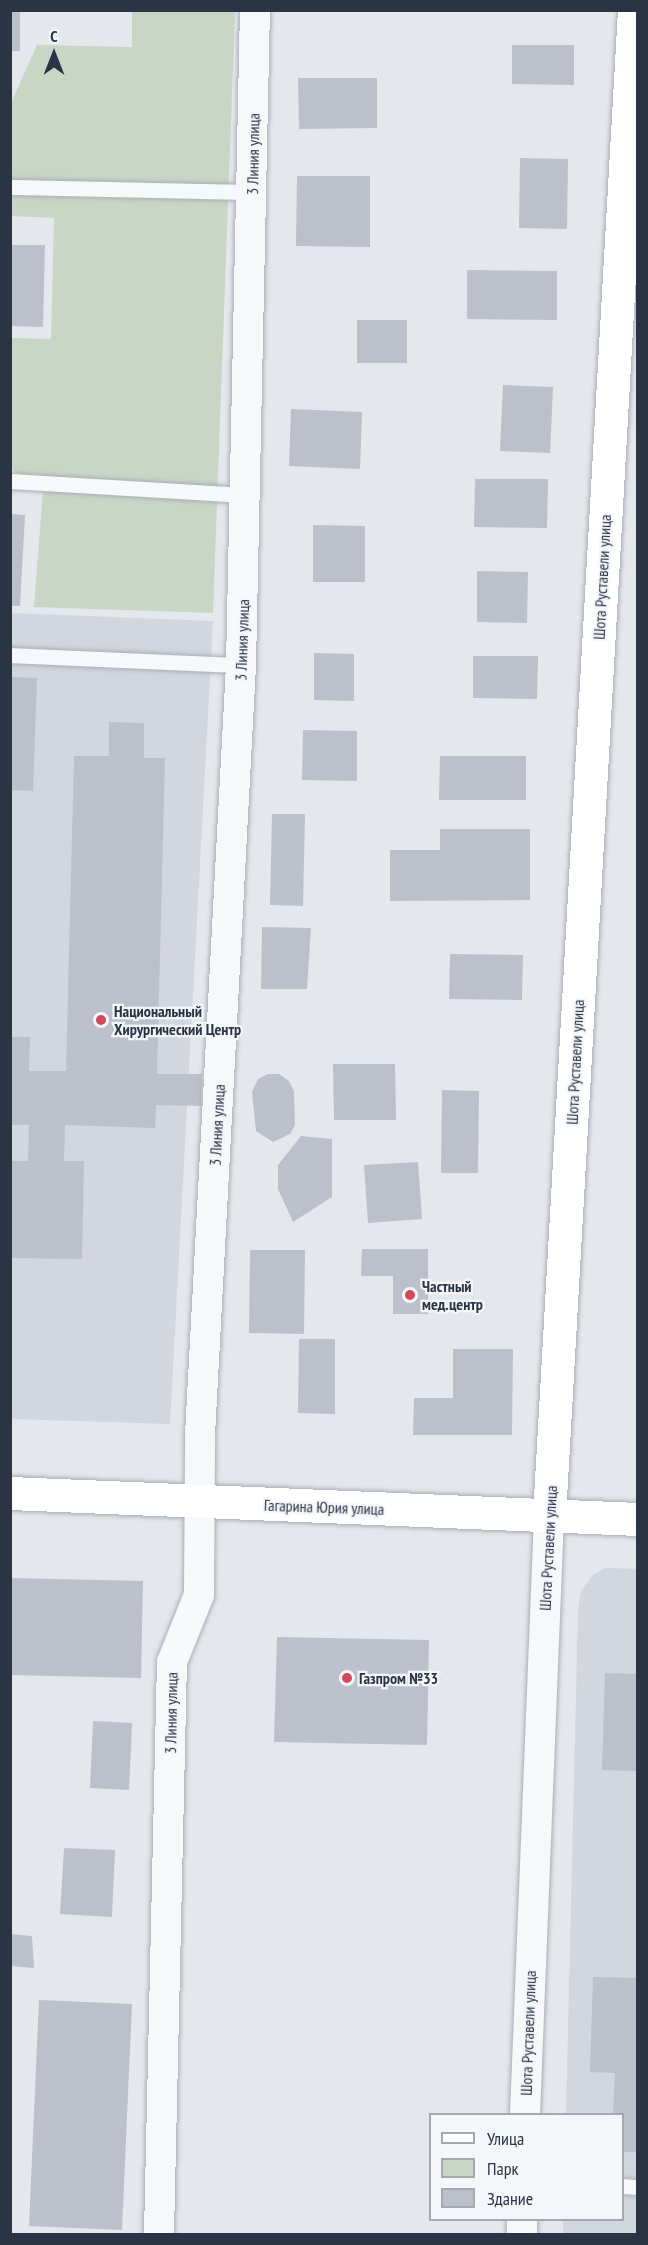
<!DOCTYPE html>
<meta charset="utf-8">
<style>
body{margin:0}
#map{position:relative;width:648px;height:2245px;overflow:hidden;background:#e4e7ec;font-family:"PT Sans Narrow",sans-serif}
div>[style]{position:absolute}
.built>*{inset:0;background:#d2d6de}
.green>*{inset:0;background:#c9d6c5}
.building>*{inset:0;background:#bbc0ca}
.roads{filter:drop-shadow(0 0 2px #a9aeb7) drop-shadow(0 0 2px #a9aeb7)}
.lane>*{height:15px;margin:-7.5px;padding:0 7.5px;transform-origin:7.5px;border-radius:7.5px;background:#f7f8fa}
.street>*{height:30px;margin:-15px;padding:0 15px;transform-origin:15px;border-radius:15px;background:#f7f8fa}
.secondary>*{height:33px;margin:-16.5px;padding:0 16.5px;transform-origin:16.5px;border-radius:16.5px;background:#fff}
.dots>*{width:16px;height:16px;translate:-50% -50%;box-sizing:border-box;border:3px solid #f4f6f9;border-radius:50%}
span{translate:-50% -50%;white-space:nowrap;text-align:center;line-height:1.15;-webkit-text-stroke:4.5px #f4f6f9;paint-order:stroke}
.street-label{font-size:16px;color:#2b3445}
.poi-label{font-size:16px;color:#2b3445;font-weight:700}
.left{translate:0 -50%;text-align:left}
.frame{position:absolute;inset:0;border:12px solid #2b3445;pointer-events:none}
.legend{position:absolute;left:429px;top:2113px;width:195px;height:108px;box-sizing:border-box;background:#f4f6f9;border:2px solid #a4a8b1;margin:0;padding:8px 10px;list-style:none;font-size:18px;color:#2b3445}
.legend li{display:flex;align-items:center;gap:12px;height:30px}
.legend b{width:30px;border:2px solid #a4a8b1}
.north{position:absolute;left:24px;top:24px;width:60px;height:60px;-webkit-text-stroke:4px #f4f6f9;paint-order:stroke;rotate:0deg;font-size:16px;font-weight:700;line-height:24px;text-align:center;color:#2b3445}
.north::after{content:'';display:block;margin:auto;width:21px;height:27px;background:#2b3445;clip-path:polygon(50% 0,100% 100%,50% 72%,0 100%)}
</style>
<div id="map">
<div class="built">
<i style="clip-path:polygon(11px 613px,213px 621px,170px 1424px,11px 1419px)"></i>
<i style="clip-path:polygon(605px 1568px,637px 1569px,637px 2234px,563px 2234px,563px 2220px,622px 2220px,622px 2114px,566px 2114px,578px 1610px,581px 1591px,593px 1575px)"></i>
</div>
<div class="green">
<i style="clip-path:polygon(132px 11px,235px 11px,213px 613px,34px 607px,43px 490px,11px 469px,10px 338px,51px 339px,54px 218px,11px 216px,11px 103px,37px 45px,132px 47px)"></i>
</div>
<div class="building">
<i style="clip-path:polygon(10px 10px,20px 10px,20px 51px,10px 51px)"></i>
<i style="clip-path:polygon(512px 45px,574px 45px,574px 85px,512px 84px)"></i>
<i style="clip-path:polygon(298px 78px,377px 78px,377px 128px,299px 129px)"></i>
<i style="clip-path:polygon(520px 158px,568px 159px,567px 229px,519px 228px)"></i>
<i style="clip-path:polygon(297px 176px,370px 176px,370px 247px,296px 246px)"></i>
<i style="clip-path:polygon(10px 245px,45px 245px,43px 327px,10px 326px)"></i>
<i style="clip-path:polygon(467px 270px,557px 271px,557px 320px,467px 319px)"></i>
<i style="clip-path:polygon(357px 320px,407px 320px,407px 363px,357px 363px)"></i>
<i style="clip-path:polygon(503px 385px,553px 387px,550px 453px,500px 451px)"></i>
<i style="clip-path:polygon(291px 409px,362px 412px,360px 469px,289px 466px)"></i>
<i style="clip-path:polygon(475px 479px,548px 479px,547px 528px,474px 527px)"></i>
<i style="clip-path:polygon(10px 514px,25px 515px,20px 606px,10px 606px)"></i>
<i style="clip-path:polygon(313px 525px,365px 526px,365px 582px,313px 582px)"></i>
<i style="clip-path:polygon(477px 571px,528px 572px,527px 623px,477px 622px)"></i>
<i style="clip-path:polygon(314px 653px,354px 654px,354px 701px,314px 700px)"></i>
<i style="clip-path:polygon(473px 656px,538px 656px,537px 699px,473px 698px)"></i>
<i style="clip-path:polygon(10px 677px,37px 678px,33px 791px,10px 790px)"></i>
<i style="clip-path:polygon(109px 722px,144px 723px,144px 758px,165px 758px,157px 1074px,202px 1074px,201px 1106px,156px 1105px,155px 1128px,65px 1125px,64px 1161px,84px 1161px,82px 1259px,10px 1258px,10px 1161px,28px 1161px,29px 1125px,10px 1125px,10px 1037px,30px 1037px,29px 1071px,66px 1071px,74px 756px,109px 756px)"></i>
<i style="clip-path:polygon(303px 730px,357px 731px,357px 781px,302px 780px)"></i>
<i style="clip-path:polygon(440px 756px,526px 756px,526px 800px,439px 800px)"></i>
<i style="clip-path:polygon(272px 814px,305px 814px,303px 906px,270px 905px)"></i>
<i style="clip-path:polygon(440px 829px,530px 829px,530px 900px,390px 901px,390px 850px,440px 850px)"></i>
<i style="clip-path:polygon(262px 927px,311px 928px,307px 989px,261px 989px)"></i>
<i style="clip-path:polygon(450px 954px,523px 955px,522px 1000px,449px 999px)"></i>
<i style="clip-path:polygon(333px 1064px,395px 1064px,396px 1120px,334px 1120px)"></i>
<i style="clip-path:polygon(268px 1074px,279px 1074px,289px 1081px,294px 1091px,295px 1125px,290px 1134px,273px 1142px,256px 1131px,252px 1092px,258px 1079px)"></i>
<i style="clip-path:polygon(442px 1090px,479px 1091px,478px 1173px,441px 1173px)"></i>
<i style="clip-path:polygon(301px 1136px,332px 1139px,332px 1197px,293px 1222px,278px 1189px,278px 1165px)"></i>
<i style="clip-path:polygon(418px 1162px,422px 1219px,368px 1223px,364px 1165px)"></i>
<i style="clip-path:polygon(362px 1249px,428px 1249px,428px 1314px,393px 1314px,393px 1276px,361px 1276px)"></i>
<i style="clip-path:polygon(250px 1250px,305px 1250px,304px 1334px,249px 1333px)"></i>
<i style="clip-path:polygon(299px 1339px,335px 1339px,335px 1414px,298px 1413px)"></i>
<i style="clip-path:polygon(453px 1349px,513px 1349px,512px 1435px,413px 1435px,414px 1398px,453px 1398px)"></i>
<i style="clip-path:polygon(10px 1578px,143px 1581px,141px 1678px,10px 1675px)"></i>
<i style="clip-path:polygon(277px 1637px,429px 1640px,427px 1745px,274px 1742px)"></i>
<i style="clip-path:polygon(605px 1673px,638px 1674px,638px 1771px,602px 1770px)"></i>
<i style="clip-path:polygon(93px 1721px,132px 1723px,129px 1790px,90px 1788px)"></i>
<i style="clip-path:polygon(64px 1848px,115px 1850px,112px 1917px,60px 1914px)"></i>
<i style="clip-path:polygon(10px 1934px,32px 1936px,34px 1968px,10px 1966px)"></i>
<i style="clip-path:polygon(593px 1977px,638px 1978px,638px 2152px,622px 2152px,622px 2114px,613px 2114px,615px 2073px,590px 2072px)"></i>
<i style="clip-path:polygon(39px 2000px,132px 2004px,122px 2230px,29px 2226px)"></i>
</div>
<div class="roads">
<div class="lane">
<i style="left:10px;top:187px;width:243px;rotate:1.2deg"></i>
<i style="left:10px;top:481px;width:236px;rotate:3.4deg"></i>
<i style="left:10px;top:655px;width:231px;rotate:2.5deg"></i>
<i style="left:622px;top:2186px;width:16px;rotate:4deg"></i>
</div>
<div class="street">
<i style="left:525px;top:2114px;width:598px;rotate:-87.7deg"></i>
<i style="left:159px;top:2234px;width:572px;rotate:-88.7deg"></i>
<i style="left:172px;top:1662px;width:72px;rotate:-68.1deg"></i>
<i style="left:199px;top:1595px;width:160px;rotate:-89.6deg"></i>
<i style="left:200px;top:1435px;width:771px;rotate:-86.95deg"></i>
<i style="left:241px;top:665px;width:655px;rotate:-88.78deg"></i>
<i style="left:522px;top:2234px;width:14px;rotate:-90deg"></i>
</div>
<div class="secondary">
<i style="left:10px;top:1493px;width:629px;rotate:2.37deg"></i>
<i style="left:549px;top:1516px;width:1508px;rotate:-86.77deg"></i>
</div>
</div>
<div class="dots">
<i style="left:101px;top:1020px;background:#d1495b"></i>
<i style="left:410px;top:1295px;background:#d1495b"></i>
<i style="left:347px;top:1678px;background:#d1495b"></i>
</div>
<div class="street-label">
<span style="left:253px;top:154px;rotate:-89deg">3 Линия улица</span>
<span style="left:602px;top:577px;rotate:-87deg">Шота Руставели улица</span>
<span style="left:242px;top:640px;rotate:-88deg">3 Линия улица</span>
<span style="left:575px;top:1062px;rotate:-87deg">Шота Руставели улица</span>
<span style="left:217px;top:1125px;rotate:-87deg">3 Линия улица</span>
<span style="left:324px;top:1507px;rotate:2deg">Гагарина Юрия улица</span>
<span style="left:548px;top:1548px;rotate:-87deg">Шота Руставели улица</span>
<span style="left:171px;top:1713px;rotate:-89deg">3 Линия улица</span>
<span style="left:528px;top:2033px;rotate:-88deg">Шота Руставели улица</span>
</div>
<div class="poi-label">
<span class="left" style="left:114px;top:1020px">Национальный<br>Хирургический Центр</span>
<span class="left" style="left:422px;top:1295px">Частный<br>мед.центр</span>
<span class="left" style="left:359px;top:1678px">Газпром №33</span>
</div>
<div class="frame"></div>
<ul class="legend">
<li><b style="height:8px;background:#fff"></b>Улица</li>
<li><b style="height:16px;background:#c9d6c5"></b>Парк</li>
<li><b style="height:16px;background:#bbc0ca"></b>Здание</li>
</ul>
<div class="north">С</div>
</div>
